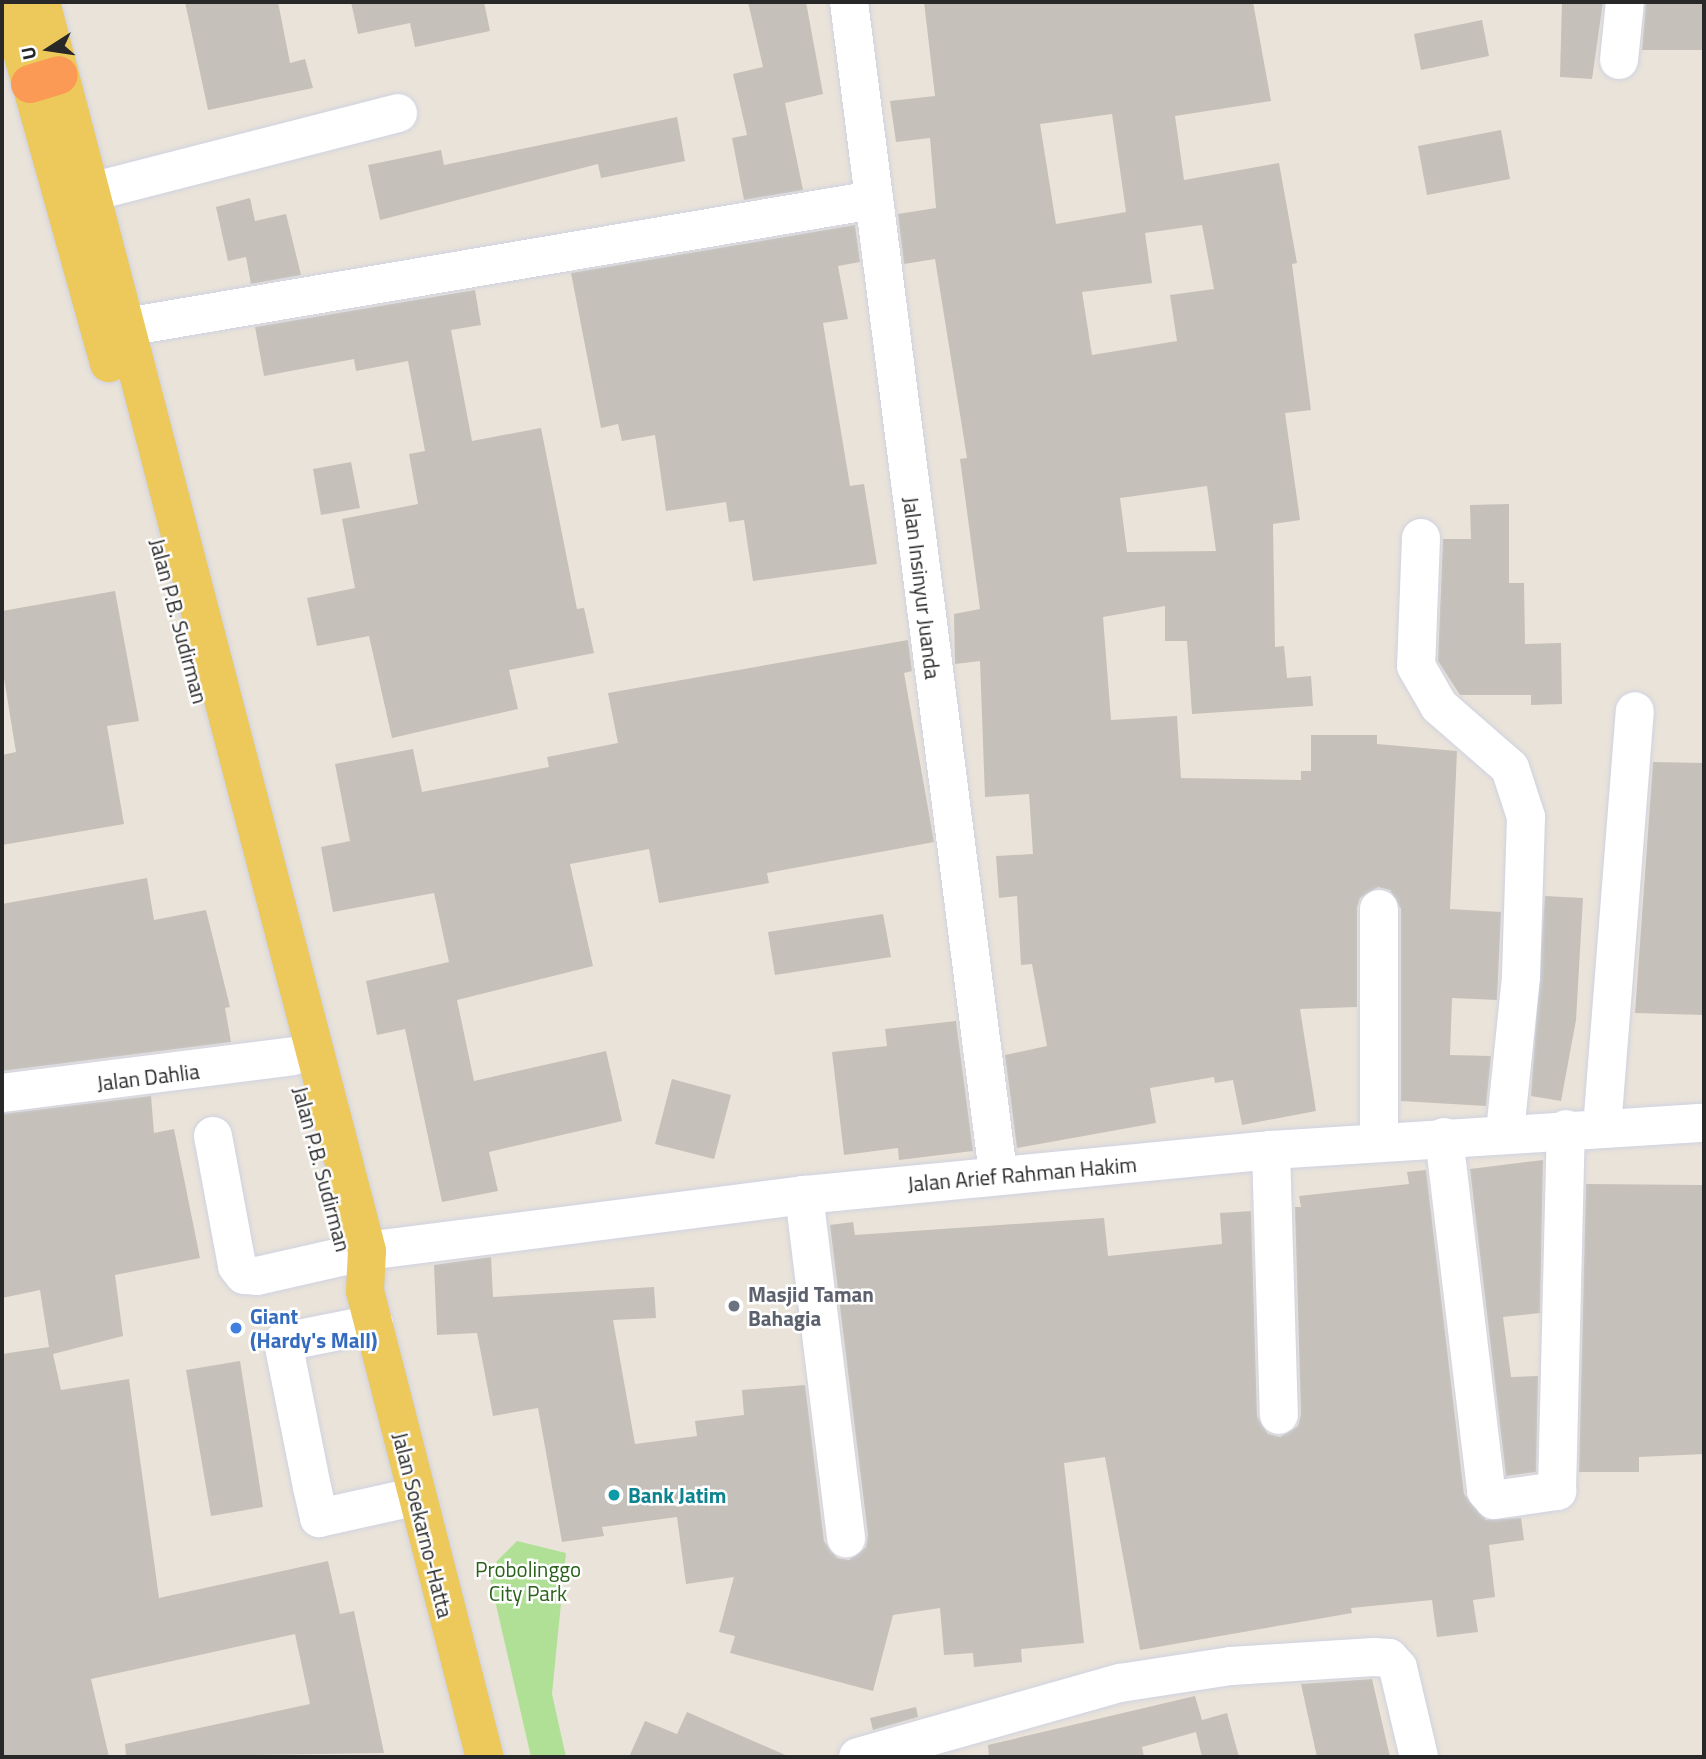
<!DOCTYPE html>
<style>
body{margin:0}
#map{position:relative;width:1706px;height:1759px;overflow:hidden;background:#eae3d9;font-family:"Titillium Web",sans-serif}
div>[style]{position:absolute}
.green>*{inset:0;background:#b0e096}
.building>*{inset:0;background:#c5c0b9}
.roads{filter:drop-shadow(0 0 2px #cfd2e1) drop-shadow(0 0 2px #cfd2e1)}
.minor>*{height:38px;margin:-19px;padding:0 19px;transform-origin:19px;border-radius:19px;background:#fff}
.major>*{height:38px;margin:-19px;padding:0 19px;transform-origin:19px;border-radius:19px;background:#edc95c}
.highway>*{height:38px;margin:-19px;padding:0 19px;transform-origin:19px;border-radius:19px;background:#fa9a54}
.dots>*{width:19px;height:19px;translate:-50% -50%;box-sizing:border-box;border:4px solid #fff;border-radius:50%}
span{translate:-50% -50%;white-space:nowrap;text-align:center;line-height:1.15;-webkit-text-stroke:5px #fff;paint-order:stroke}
.street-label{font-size:21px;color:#282828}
.worship-label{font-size:21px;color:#5b616d;font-weight:700}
.left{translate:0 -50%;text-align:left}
.shop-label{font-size:21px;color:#366cbe;font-weight:700}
.culture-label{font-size:21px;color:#0d838f;font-weight:700}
.park-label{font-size:21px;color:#2a621b}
.frame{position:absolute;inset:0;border:4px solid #282828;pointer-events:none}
.north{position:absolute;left:14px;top:14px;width:70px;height:70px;-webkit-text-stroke:5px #fff;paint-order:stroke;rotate:258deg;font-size:19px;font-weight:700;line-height:28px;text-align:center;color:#282828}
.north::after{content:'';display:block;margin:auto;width:24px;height:32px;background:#282828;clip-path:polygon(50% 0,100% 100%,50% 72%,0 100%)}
</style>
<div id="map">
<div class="green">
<i style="clip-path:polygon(517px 1541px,566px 1553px,552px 1694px,566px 1757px,531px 1757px,488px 1570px)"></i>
</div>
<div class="building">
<i style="clip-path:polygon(185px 2px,278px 2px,290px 63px,305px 59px,313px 88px,208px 110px)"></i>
<i style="clip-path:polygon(351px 2px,484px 2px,490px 31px,415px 47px,410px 23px,358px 34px)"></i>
<i style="clip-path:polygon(748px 2px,806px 2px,823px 94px,785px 103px,803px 190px,744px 200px,732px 138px,747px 135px,733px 74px,763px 67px)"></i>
<i style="clip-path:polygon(evenodd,924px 2px,1253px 2px,1271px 101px,1175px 116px,1184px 180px,1279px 163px,1297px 263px,1292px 264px,1311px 410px,1285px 413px,1300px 520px,1273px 524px,1275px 647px,1284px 646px,1287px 678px,1311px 676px,1313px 706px,1192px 714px,1187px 641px,1165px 641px,1165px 606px,1103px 617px,1111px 720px,1177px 716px,1181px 778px,1301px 780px,1301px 771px,1311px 771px,1311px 735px,1377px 735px,1377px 744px,1457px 751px,1450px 909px,1501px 912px,1497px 1000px,1452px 998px,1450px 1055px,1491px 1056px,1486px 1106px,1401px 1101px,1401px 909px,1390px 890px,1378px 887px,1360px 898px,1357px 908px,1357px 1007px,1300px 1009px,1316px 1111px,1242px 1125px,1233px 1080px,1215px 1083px,1214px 1077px,1150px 1088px,1156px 1123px,1017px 1148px,1005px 1055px,1047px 1046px,1032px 964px,1021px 965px,1017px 896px,999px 898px,996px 856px,1033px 854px,1029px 794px,985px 797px,980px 661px,955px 664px,954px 614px,980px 609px,960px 459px,967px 458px,935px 259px,904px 264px,898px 214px,936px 208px,930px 138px,896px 142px,890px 101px,935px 96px,924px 2px,1112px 114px,1126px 212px,1056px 224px,1040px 124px,1112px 114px,924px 2px,1202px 225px,1214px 289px,1170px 295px,1177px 341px,1092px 355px,1082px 292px,1152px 283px,1145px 233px,1202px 225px,924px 2px,1207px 486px,1216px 551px,1127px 552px,1120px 498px,1207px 486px)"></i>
<i style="clip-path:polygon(1562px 2px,1603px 2px,1592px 79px,1560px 77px)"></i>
<i style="clip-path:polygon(1646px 2px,1704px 2px,1704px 50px,1642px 50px)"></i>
<i style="clip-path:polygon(1482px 20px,1489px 56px,1421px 70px,1414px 34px)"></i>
<i style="clip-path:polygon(677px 117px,685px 161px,601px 178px,598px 164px,380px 220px,368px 165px,441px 150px,444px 165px)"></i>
<i style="clip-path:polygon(1501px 130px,1510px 179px,1427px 195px,1418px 146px)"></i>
<i style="clip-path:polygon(250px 198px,255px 221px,286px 214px,301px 275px,251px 284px,246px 257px,228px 261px,216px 207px)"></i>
<i style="clip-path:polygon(855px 225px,860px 262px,838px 266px,848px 319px,823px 323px,850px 486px,864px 484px,877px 564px,753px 581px,744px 520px,729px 522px,726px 502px,666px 511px,655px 435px,622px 441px,618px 424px,601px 428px,571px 273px)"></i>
<i style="clip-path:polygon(475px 290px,481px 325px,451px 330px,472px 441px,541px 428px,577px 609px,584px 608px,594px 653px,509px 670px,518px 709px,392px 738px,369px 636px,317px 646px,307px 598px,355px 588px,342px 519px,418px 504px,409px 454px,425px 451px,408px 361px,356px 371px,354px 359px,264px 376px,255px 327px)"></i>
<i style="clip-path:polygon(351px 462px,360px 508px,321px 515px,313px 469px)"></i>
<i style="clip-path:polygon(1509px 504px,1509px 583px,1524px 583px,1525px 644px,1561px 643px,1562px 704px,1531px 705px,1531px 695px,1460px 695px,1438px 661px,1443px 539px,1471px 539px,1470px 505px)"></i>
<i style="clip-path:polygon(115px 591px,139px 721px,107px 726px,124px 824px,2px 845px,2px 755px,16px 752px,2px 666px,2px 611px)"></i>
<i style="clip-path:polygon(908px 640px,912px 671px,904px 673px,934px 842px,767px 873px,769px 883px,659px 903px,649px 849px,570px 864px,593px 966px,457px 1000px,474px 1081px,606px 1051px,622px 1121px,489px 1152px,498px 1191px,442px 1202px,405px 1029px,377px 1035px,366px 981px,449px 962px,434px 893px,333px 912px,321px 847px,350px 841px,335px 764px,413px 749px,422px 792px,549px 767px,547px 757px,618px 743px,608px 693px)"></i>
<i style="clip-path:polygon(1653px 762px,1704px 763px,1704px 1015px,1635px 1013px)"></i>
<i style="clip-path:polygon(147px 878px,154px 920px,206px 910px,230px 1007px,225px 1008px,231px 1042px,2px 1071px,2px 904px)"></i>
<i style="clip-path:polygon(1545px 896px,1583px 898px,1576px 1020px,1561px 1101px,1531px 1096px)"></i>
<i style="clip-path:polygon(883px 914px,891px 957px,775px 975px,768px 932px)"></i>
<i style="clip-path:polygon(956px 1021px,973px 1151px,899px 1160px,898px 1148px,844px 1155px,832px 1052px,887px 1046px,885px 1029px)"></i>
<i style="clip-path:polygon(672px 1079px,731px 1095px,714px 1159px,655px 1144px)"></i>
<i style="clip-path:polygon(151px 1096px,154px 1133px,174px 1129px,200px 1258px,115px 1275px,123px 1336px,53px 1354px,61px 1390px,129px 1379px,159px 1598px,328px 1561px,340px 1614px,354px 1611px,384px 1753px,126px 1757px,125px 1744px,310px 1704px,295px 1634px,91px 1679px,109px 1757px,2px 1757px,2px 1354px,49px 1347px,40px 1290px,2px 1298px,2px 1114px)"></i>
<i style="clip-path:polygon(1543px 1160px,1540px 1313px,1503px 1317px,1511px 1377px,1538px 1376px,1536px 1472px,1506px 1476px,1470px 1169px)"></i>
<i style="clip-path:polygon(1426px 1170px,1464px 1494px,1486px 1520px,1521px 1518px,1524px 1540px,1489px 1545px,1495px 1597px,1473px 1600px,1478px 1632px,1437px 1637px,1432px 1600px,1351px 1608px,1352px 1613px,1140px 1650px,1105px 1457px,1064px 1463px,1084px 1643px,1021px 1649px,1022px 1662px,974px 1667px,973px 1653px,944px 1655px,940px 1608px,893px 1615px,873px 1691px,730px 1653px,735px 1636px,719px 1632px,734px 1577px,686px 1584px,677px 1517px,602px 1527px,604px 1536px,562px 1542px,538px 1408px,493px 1416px,477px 1333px,437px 1335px,434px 1265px,491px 1257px,493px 1297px,654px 1287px,656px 1318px,613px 1320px,635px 1444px,697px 1436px,695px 1421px,744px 1415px,742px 1390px,805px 1385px,824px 1541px,837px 1558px,849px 1560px,866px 1547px,868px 1535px,830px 1225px,853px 1222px,855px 1235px,1104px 1218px,1108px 1256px,1222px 1244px,1220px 1213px,1251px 1211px,1257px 1416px,1268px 1434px,1280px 1437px,1298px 1426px,1301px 1414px,1295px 1207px,1301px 1207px,1299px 1196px,1409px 1184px,1407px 1172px)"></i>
<i style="clip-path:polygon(1586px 1184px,1704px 1185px,1704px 1454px,1639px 1457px,1639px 1472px,1579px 1472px)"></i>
<i style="clip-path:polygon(240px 1361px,263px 1507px,211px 1516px,186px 1370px)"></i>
<i style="clip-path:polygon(1372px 1679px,1390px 1757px,1317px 1757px,1301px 1684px)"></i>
<i style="clip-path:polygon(1195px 1696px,1202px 1720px,1227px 1713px,1239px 1757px,1202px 1757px,1196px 1732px,1142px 1747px,1144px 1757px,989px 1757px,988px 1745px)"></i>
<i style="clip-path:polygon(916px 1707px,918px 1717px,873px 1730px,870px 1718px)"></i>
<i style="clip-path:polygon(687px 1712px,790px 1757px,629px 1757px,645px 1721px,677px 1734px)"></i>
</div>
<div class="roads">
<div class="minor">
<i style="left:849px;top:2px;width:1181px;rotate:82.75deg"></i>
<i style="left:1619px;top:60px;width:58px;rotate:-84.1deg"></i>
<i style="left:91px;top:192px;width:317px;rotate:-14.4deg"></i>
<i style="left:126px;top:327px;width:758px;rotate:-9.65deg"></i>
<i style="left:1421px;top:538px;width:128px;rotate:92.2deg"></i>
<i style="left:1416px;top:666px;width:46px;rotate:60.1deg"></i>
<i style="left:1439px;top:706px;width:94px;rotate:41.1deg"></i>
<i style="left:1510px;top:768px;width:52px;rotate:71.9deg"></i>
<i style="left:1526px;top:817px;width:160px;rotate:91.8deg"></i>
<i style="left:1521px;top:977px;width:157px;rotate:95.9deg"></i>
<i style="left:2px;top:1093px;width:293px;rotate:-7.2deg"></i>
<i style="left:1602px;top:1128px;width:418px;rotate:-85.5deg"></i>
<i style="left:213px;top:1136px;width:132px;rotate:79.5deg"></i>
<i style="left:237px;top:1266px;width:11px;rotate:52deg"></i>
<i style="left:244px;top:1275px;width:13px;rotate:4deg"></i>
<i style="left:257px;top:1276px;width:113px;rotate:-12.8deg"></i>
<i style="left:367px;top:1251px;width:441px;rotate:-7.3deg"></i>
<i style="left:804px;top:1195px;width:469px;rotate:-5.5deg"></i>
<i style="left:1271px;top:1150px;width:434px;rotate:-3.6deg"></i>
<i style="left:1444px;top:1137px;width:356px;rotate:83.2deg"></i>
<i style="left:1486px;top:1491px;width:12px;rotate:48deg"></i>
<i style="left:1494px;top:1500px;width:64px;rotate:-8.1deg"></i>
<i style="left:1557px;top:1491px;width:362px;rotate:-88.6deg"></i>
<i style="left:1379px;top:1143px;width:234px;rotate:-90deg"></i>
<i style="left:1271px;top:1150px;width:265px;rotate:88.3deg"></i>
<i style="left:804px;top:1195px;width:346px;rotate:83deg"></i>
<i style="left:374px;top:1324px;width:93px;rotate:168.8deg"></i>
<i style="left:283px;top:1342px;width:148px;rotate:78.7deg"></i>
<i style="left:312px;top:1487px;width:32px;rotate:77deg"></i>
<i style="left:319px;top:1518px;width:97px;rotate:-12.5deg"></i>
<i style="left:858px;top:1757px;width:272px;rotate:-15.8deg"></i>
<i style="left:1120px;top:1683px;width:112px;rotate:-8.7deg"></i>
<i style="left:1231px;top:1666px;width:143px;rotate:-3.6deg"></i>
<i style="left:1374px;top:1657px;width:15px;rotate:4deg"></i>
<i style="left:1389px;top:1658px;width:13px;rotate:48deg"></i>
<i style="left:1398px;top:1668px;width:91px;rotate:76.7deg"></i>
</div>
<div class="major">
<i style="left:8px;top:2px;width:375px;rotate:74.4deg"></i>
<i style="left:41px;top:2px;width:1291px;rotate:75.37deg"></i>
<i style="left:367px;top:1251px;width:40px;rotate:92.9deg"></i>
<i style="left:365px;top:1291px;width:481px;rotate:75.6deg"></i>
</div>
<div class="highway">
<i style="left:30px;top:84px;width:30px;rotate:-17deg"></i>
</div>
</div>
<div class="dots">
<i style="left:734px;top:1306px;background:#6b7280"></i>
<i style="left:236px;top:1328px;background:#3f7fe0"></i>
<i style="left:614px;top:1495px;background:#0f9aa8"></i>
</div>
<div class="street-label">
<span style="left:922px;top:588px;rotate:83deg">Jalan Insinyur Juanda</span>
<span style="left:179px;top:621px;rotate:75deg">Jalan P.B. Sudirman</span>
<span style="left:148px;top:1077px;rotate:-7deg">Jalan Dahlia</span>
<span style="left:322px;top:1169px;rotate:75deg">Jalan P.B. Sudirman</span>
<span style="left:1022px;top:1174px;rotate:-5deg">Jalan Arief Rahman Hakim</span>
<span style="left:423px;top:1525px;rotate:76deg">Jalan Soekarno-Hatta</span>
</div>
<div class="worship-label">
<span class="left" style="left:748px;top:1306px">Masjid Taman<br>Bahagia</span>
</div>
<div class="shop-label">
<span class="left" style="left:250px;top:1328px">Giant<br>(Hardy's Mall)</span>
</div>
<div class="culture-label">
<span class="left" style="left:628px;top:1495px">Bank Jatim</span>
</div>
<div class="park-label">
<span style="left:528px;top:1581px">Probolinggo<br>City Park</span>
</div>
<div class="frame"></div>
<div class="north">U</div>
</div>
